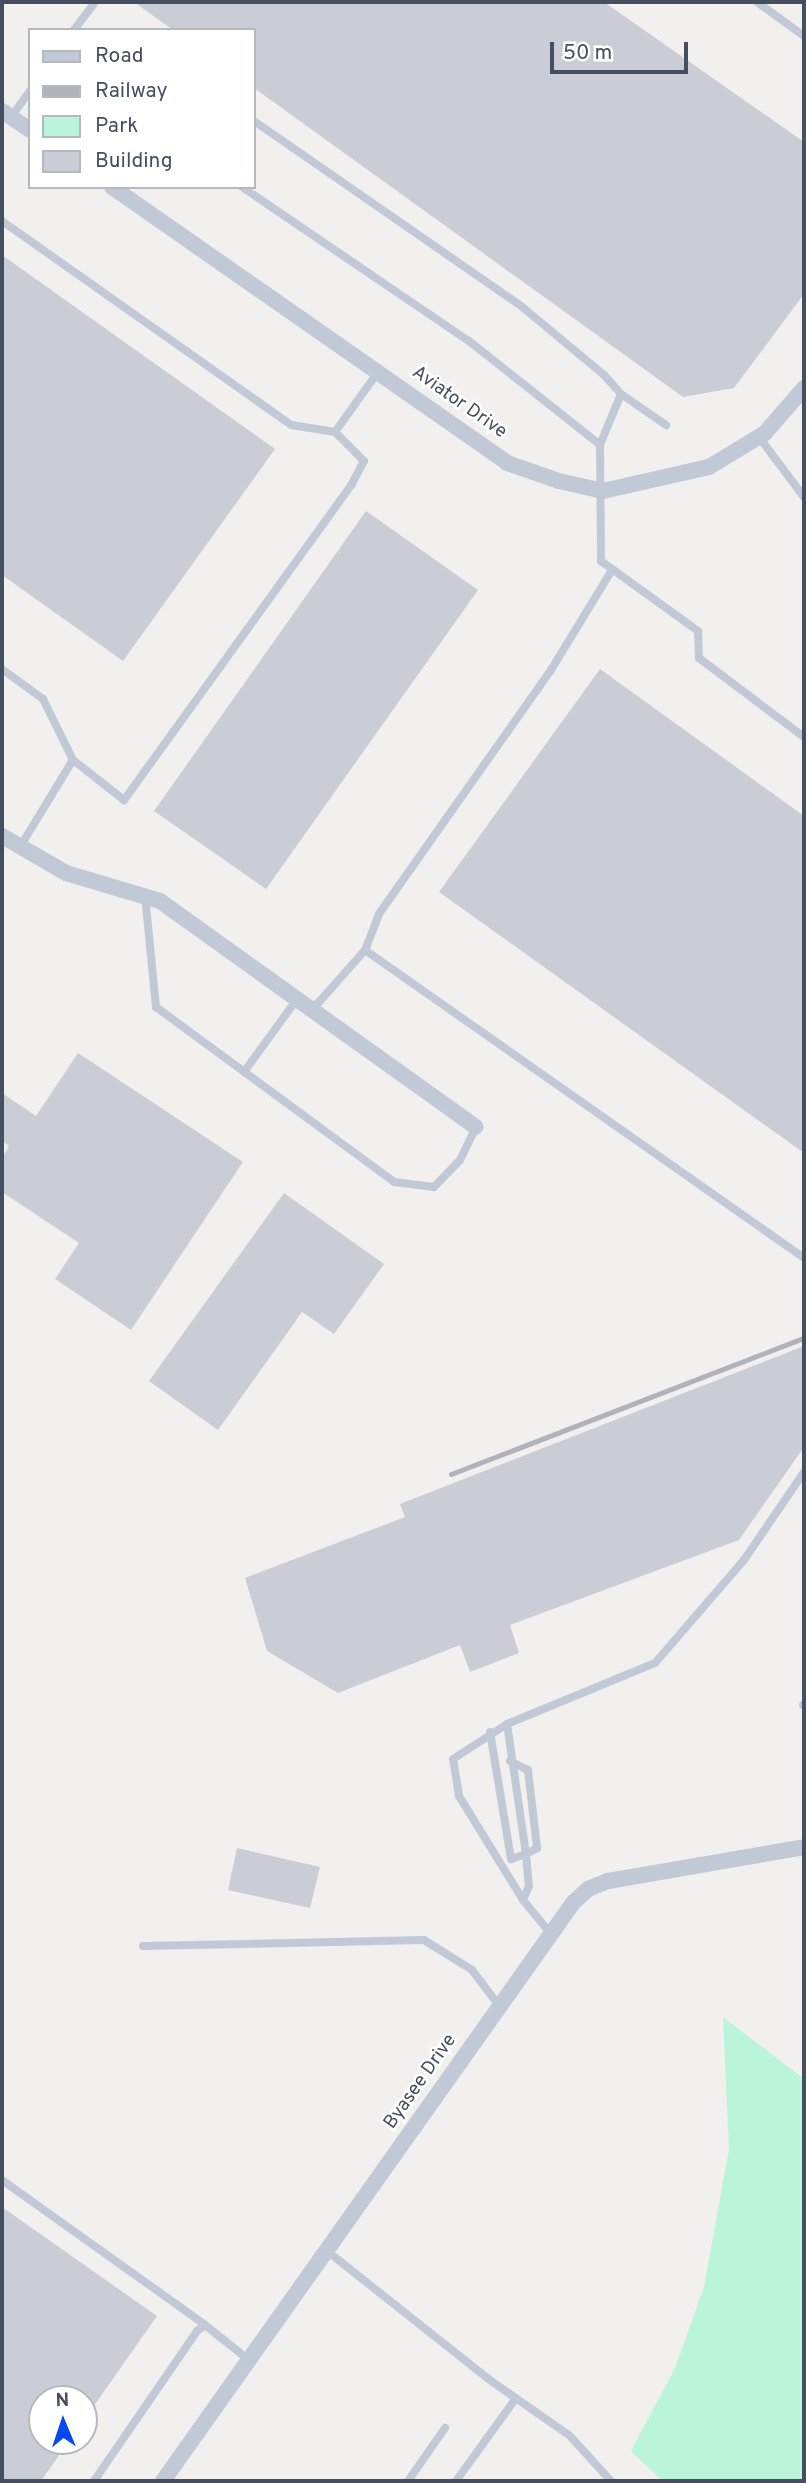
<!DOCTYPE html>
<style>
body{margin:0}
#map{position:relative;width:806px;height:2483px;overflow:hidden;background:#f2f0ef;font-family:Overpass,sans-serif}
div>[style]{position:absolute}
.green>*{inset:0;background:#baf4da}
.building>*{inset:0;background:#cbcdd6}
.service>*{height:8px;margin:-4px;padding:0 4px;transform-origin:4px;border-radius:4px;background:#c2c9d6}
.minor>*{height:16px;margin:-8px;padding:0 8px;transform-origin:8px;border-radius:8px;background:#c2c9d6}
.rail>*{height:5px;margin:-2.5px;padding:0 2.5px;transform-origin:2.5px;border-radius:2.5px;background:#b1b3bb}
span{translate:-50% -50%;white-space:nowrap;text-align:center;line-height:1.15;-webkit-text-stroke:5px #fff;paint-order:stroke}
.street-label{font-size:19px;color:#454f5f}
.frame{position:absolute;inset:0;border:4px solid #454f5f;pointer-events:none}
.legend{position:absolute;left:28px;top:28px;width:228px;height:161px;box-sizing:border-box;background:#fff;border:2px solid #b5b9bf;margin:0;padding:9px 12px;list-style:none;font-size:21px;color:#454f5f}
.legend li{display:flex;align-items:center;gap:14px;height:35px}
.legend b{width:35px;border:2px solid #b5b9bf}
.north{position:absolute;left:28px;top:2385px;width:70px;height:70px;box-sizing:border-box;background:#fff;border:2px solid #b5b9bf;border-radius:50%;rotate:358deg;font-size:19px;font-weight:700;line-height:28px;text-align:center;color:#454f5f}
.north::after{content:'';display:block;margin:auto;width:24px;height:32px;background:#0648f5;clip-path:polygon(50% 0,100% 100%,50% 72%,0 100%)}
.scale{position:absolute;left:550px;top:42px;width:138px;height:32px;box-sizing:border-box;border:4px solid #454f5f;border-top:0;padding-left:9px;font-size:21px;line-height:24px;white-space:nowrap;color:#454f5f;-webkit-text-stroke:5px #fff;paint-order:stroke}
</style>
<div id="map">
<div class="green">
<i style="clip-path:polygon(723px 2017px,804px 2079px,804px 2481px,662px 2481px,631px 2451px,675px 2368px,704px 2287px,729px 2149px)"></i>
</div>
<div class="building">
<i style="clip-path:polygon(134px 2px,604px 2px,804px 142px,804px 294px,734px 388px,683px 397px,254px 88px,254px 30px,173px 30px)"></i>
<i style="clip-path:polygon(2px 255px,275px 449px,123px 661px,2px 575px)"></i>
<i style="clip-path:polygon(366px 511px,478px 590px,266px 889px,154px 811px)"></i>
<i style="clip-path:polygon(600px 669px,804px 816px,804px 1153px,439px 892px)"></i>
<i style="clip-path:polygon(78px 1053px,243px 1162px,131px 1330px,55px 1279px,79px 1243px,2px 1192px,2px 1158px,9px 1146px,2px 1141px,2px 1093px,36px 1116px)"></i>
<i style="clip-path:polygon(284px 1193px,384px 1264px,334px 1334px,302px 1312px,218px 1430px,149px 1381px)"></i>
<i style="clip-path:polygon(804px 1346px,804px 1447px,739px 1540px,510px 1625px,519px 1653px,470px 1672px,460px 1645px,338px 1693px,267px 1651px,245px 1578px,405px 1517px,400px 1504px)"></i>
<i style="clip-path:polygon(237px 1848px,320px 1867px,310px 1908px,228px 1890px)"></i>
<i style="clip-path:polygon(2px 2207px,157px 2316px,84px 2420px,84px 2399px,42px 2399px,42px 2441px,69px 2441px,41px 2481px,2px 2481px)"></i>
</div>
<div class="service">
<i style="left:757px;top:2px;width:58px;rotate:35.9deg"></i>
<i style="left:74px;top:30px;width:35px;rotate:-53deg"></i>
<i style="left:11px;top:117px;width:32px;rotate:-54deg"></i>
<i style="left:254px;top:121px;width:325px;rotate:34.7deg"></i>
<i style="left:521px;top:306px;width:108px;rotate:39.7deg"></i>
<i style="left:604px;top:375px;width:25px;rotate:48deg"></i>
<i style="left:621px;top:394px;width:55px;rotate:112.4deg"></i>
<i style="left:600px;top:445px;width:116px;rotate:89.5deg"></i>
<i style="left:601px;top:561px;width:120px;rotate:35.8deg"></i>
<i style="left:698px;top:631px;width:27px;rotate:88deg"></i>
<i style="left:699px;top:658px;width:131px;rotate:37deg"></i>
<i style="left:242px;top:187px;width:274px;rotate:34.2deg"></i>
<i style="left:469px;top:341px;width:167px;rotate:38.4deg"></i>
<i style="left:2px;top:221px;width:354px;rotate:35.2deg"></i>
<i style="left:291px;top:425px;width:45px;rotate:9deg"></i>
<i style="left:335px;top:432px;width:41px;rotate:45deg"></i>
<i style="left:364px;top:461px;width:26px;rotate:118deg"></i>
<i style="left:352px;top:484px;width:390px;rotate:125.8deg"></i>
<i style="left:124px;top:800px;width:65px;rotate:-141.9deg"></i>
<i style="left:73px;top:760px;width:68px;rotate:-116.2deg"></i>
<i style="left:43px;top:699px;width:51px;rotate:-143.8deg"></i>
<i style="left:621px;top:394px;width:55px;rotate:34.6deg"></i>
<i style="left:335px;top:432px;width:74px;rotate:-54.4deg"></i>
<i style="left:759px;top:437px;width:75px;rotate:53.1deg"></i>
<i style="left:612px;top:570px;width:117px;rotate:121.4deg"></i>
<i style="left:551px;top:670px;width:299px;rotate:125.2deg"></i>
<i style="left:379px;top:914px;width:39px;rotate:111deg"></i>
<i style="left:365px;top:950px;width:536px;rotate:35.05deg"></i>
<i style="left:20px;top:847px;width:102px;rotate:-58.7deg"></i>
<i style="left:145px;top:895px;width:113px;rotate:84.4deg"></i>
<i style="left:156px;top:1007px;width:295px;rotate:36.3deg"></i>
<i style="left:394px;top:1182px;width:40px;rotate:7.1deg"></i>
<i style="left:434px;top:1187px;width:37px;rotate:-46deg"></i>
<i style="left:460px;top:1160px;width:37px;rotate:-64deg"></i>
<i style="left:312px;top:1010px;width:80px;rotate:-48.5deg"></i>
<i style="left:244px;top:1072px;width:90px;rotate:-54deg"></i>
<i style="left:803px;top:1705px;width:1px"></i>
<i style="left:490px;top:1732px;width:129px;rotate:80.6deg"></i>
<i style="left:511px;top:1859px;width:16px;rotate:-18deg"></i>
<i style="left:526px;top:1854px;width:131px;rotate:-98.3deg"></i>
<i style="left:510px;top:1761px;width:20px;rotate:27deg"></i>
<i style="left:528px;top:1770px;width:79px;rotate:83.4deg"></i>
<i style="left:537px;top:1848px;width:13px;rotate:151deg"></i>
<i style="left:526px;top:1854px;width:32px;rotate:85deg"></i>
<i style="left:529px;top:1886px;width:15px;rotate:113deg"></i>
<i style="left:551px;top:1934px;width:44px;rotate:-129.5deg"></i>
<i style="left:523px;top:1900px;width:122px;rotate:-121.6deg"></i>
<i style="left:459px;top:1796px;width:37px;rotate:-99deg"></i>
<i style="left:453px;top:1759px;width:64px;rotate:-32.9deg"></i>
<i style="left:507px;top:1724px;width:160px;rotate:-22.4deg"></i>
<i style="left:655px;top:1663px;width:136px;rotate:-49.2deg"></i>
<i style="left:744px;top:1560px;width:107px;rotate:-55.7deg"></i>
<i style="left:143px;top:1946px;width:281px;rotate:-1.2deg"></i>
<i style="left:424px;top:1940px;width:57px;rotate:32deg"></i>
<i style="left:472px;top:1970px;width:46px;rotate:52.9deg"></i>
<i style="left:2px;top:2180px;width:249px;rotate:35.5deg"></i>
<i style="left:327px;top:2251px;width:204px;rotate:38.4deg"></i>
<i style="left:487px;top:2378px;width:101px;rotate:34.9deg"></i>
<i style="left:570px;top:2436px;width:61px;rotate:47.7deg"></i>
<i style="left:94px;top:2481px;width:182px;rotate:-55.5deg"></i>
<i style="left:197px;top:2331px;width:10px;rotate:-37deg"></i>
<i style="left:205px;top:2325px;width:56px;rotate:38.5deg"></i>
<i style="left:408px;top:2481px;width:65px;rotate:-55.1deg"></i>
<i style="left:456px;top:2481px;width:102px;rotate:-54.1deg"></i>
</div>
<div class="minor">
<i style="left:2px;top:111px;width:34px;rotate:34deg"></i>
<i style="left:112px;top:187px;width:482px;rotate:34.9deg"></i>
<i style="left:507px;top:463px;width:55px;rotate:19.1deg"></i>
<i style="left:559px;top:481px;width:45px;rotate:12.8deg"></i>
<i style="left:603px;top:491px;width:109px;rotate:-12.8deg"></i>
<i style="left:709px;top:467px;width:66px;rotate:-31.3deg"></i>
<i style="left:765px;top:433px;width:60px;rotate:-49.1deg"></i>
<i style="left:2px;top:836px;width:74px;rotate:30deg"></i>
<i style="left:66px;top:873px;width:98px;rotate:16.6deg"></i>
<i style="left:160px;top:901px;width:388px;rotate:35.6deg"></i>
<i style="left:163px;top:2481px;width:709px;rotate:-54.65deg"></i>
<i style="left:573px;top:1903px;width:21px;rotate:-43deg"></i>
<i style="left:588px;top:1889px;width:22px;rotate:-22deg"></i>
<i style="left:608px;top:1881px;width:199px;rotate:-9.8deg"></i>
</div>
<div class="rail">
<i style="left:451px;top:1474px;width:378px;rotate:-21.1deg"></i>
</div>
<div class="street-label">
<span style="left:459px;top:403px;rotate:35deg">Aviator Drive</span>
<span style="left:421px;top:2082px;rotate:-55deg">Byasee Drive</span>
</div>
<div class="frame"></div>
<ul class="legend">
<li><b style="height:9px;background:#c2c9d6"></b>Road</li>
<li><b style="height:9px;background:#b1b3bb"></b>Railway</li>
<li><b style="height:19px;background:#baf4da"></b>Park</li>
<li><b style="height:19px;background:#cbcdd6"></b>Building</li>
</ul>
<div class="north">N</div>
<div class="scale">50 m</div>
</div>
